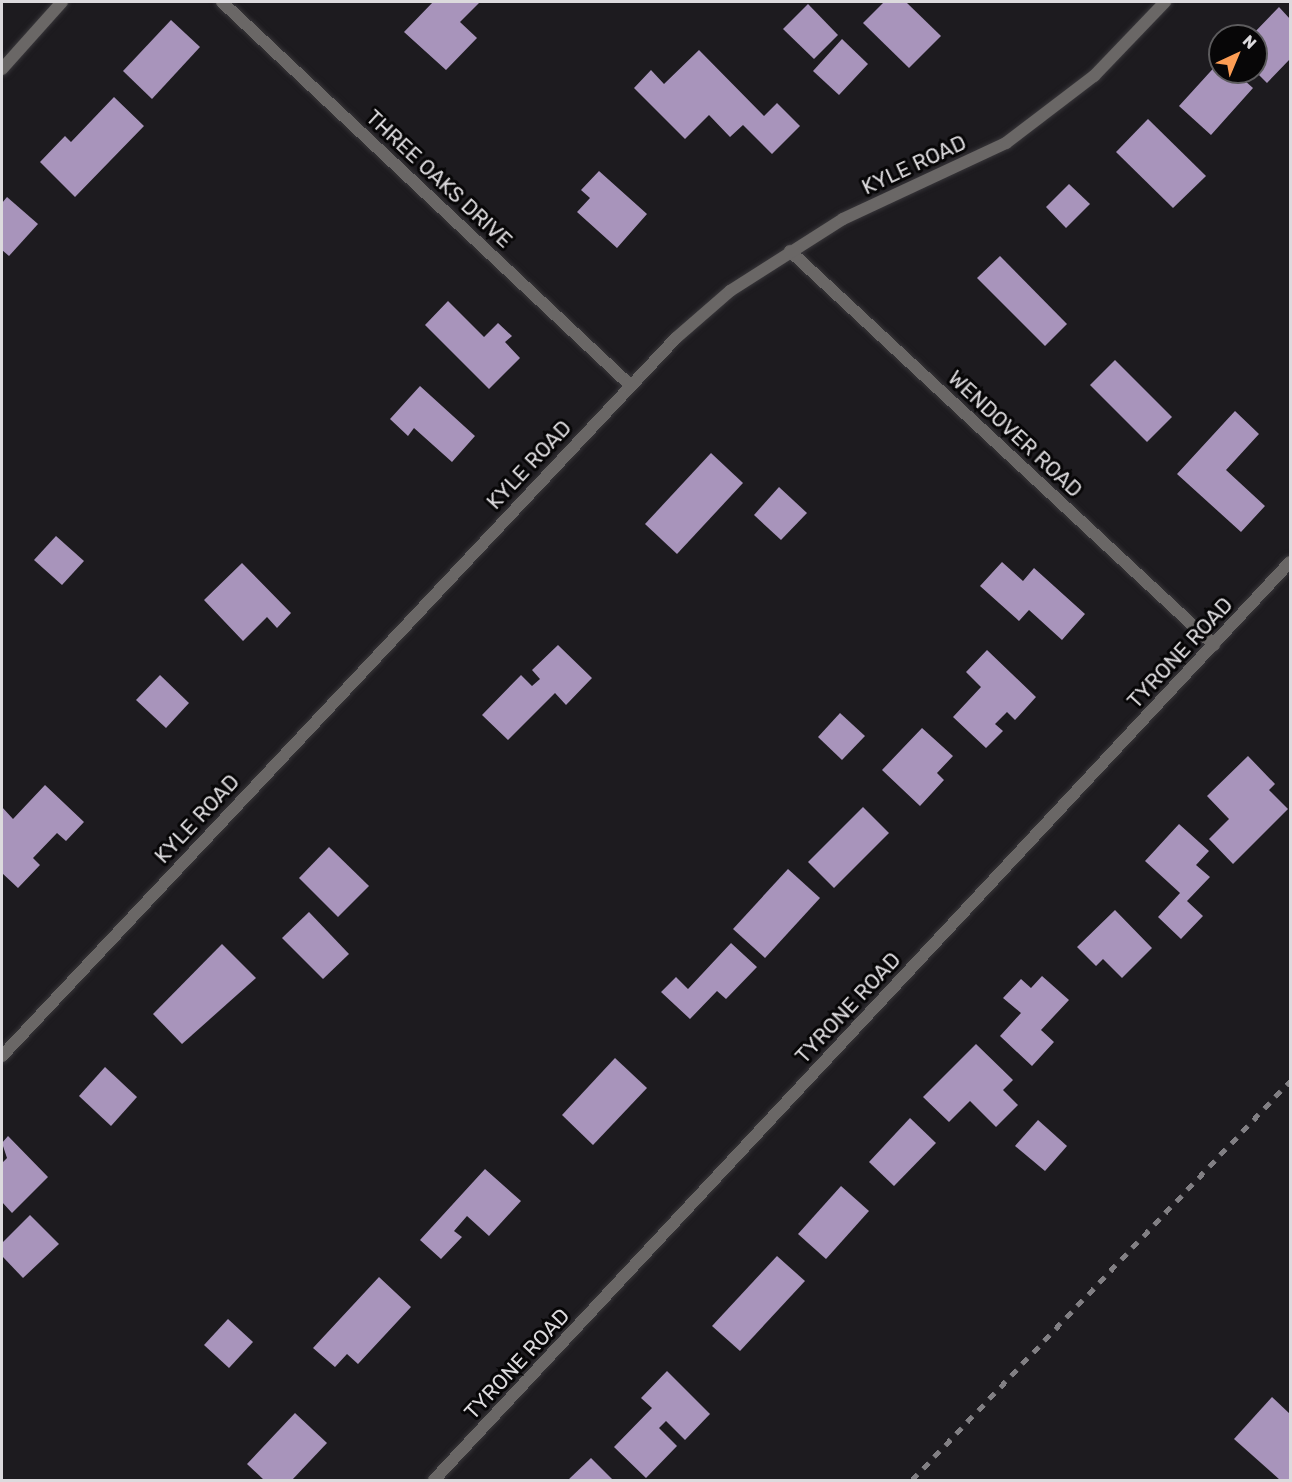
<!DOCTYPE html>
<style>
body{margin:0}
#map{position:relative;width:1292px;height:1482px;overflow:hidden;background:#1d1b1f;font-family:Rubik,sans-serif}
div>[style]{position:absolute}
.building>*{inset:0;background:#a894bb}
.roads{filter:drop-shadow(0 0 2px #38363a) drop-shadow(0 0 2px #38363a)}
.street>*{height:12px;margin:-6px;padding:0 6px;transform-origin:6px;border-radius:6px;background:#6a6766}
.rail>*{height:4.5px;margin-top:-2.25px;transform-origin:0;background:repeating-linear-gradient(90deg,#817f83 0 8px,transparent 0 16px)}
span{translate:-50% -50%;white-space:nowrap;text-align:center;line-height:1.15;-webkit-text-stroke:6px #070607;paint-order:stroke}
.street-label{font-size:21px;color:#dcdadd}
.frame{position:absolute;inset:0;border:3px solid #dcdadd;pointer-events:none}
.north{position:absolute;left:1208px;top:24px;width:60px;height:60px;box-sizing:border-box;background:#070607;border:2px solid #5c5b5d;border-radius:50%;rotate:44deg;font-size:16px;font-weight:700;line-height:24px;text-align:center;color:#dcdadd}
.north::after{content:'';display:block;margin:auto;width:21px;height:27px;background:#fd9d54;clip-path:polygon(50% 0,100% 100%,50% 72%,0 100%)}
</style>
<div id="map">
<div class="building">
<i style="clip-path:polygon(433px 2px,480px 2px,460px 22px,477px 38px,446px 70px,404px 32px)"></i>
<i style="clip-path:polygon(884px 2px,906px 2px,941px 36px,909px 68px,863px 23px)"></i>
<i style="clip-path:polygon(808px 4px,838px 35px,814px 59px,783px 29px)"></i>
<i style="clip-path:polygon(1279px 7px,1290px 19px,1290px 59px,1267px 83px,1256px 72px,1256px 36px,1251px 36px)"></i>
<i style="clip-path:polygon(171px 20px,200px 47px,152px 99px,123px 71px)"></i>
<i style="clip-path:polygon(842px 39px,868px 64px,839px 95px,813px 71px)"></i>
<i style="clip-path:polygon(699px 50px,764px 116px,777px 103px,800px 126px,772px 154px,743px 125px,730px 137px,709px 115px,685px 139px,634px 88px,651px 70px,664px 84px)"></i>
<i style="clip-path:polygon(1220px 61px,1220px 72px,1235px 72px,1253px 88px,1211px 135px,1179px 106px)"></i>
<i style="clip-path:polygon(114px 97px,144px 126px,75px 197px,40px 162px,65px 136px,71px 142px)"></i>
<i style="clip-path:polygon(1148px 119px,1206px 176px,1173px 208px,1116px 152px)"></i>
<i style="clip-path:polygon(599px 171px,647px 214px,617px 248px,577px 212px,590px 198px,581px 190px)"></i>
<i style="clip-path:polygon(1069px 184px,1090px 204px,1066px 228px,1046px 207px)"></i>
<i style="clip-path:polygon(7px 197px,38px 224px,9px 256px,2px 250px,2px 203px)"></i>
<i style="clip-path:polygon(1000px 256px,1067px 324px,1045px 346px,977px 278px)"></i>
<i style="clip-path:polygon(448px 301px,484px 337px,498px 323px,512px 336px,505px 342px,520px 358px,489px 389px,425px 325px)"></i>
<i style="clip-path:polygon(1115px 360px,1172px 417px,1147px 442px,1090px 385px)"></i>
<i style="clip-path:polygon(420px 386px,475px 436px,452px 462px,414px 428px,408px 436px,390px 419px)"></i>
<i style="clip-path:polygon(1235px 411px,1259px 434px,1226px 470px,1265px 506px,1241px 532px,1177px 474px)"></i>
<i style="clip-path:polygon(711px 453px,743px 483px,677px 554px,645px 524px)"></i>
<i style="clip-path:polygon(779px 487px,807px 513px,781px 540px,754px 515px)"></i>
<i style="clip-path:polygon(56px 536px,84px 561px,62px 585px,34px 560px)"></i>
<i style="clip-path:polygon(1002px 562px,1023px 581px,1034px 568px,1085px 614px,1062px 640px,1029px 610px,1019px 621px,980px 586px)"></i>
<i style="clip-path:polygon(242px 563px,291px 613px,277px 628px,267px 617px,243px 641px,204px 600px)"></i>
<i style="clip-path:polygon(558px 645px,592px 678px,566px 705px,555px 693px,508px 740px,482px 715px,521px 675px,532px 686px,540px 679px,532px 670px)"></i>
<i style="clip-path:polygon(987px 650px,1036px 697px,1015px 720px,1007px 712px,995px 724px,1003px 731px,986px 748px,953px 717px,981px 687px,966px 672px)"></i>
<i style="clip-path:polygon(160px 675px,189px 703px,166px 728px,136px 700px)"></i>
<i style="clip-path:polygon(840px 713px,865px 736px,842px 760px,818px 737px)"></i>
<i style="clip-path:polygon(922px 728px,953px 756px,937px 773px,944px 780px,920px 806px,882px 770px)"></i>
<i style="clip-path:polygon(1248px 756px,1275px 784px,1269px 790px,1288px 809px,1233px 864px,1209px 839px,1229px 819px,1207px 796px)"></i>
<i style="clip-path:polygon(45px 785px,84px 822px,66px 841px,57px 833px,33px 858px,40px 865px,18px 888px,2px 873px,2px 807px,13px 819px)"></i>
<i style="clip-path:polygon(863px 807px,889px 833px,834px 888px,808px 862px)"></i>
<i style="clip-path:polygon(1179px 824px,1209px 851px,1196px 865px,1210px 877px,1187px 901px,1203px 916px,1181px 939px,1158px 917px,1180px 893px,1145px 861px)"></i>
<i style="clip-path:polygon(329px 847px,369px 886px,338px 917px,299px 878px)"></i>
<i style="clip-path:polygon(788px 869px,820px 898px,765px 958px,733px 929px)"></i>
<i style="clip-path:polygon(1115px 910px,1152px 948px,1122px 978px,1103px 959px,1096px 966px,1077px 947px)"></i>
<i style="clip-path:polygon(309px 912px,349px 954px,323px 979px,282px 938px)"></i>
<i style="clip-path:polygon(731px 943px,757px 967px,726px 999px,717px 991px,690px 1019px,661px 992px,676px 977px,688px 989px)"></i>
<i style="clip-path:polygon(222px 944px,256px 978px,182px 1044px,153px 1014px)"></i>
<i style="clip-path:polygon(1042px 976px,1069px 1000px,1041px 1030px,1054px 1042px,1032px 1066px,1000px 1036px,1021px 1013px,1003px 998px,1021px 979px,1031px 988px)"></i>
<i style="clip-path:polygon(976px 1044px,1013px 1080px,1003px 1090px,1018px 1105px,996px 1127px,970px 1101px,949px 1122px,923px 1097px)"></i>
<i style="clip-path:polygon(615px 1058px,647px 1088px,593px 1145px,562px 1115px)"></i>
<i style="clip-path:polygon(105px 1067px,137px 1097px,111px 1126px,79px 1096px)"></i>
<i style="clip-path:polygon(910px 1118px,936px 1143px,894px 1186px,869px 1162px)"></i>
<i style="clip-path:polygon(1038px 1120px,1067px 1146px,1045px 1171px,1015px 1146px)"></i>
<i style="clip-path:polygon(8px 1136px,48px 1177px,12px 1213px,2px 1202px,2px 1163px,7px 1158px,2px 1143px)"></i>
<i style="clip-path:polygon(485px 1169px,521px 1201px,489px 1236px,467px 1216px,454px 1231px,462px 1237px,441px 1259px,420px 1240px)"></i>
<i style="clip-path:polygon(841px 1186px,869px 1211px,826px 1259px,798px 1234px)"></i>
<i style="clip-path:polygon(30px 1215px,59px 1244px,23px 1278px,2px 1256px,2px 1243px)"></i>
<i style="clip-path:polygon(777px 1256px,805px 1281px,740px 1351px,712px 1326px)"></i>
<i style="clip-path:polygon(379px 1277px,411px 1307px,358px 1364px,347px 1354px,335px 1367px,313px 1348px)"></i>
<i style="clip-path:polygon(228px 1319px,253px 1342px,229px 1368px,204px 1345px)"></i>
<i style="clip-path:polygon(667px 1371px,710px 1414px,685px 1440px,666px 1421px,659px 1428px,677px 1446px,646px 1478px,614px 1447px,652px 1408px,641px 1398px)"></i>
<i style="clip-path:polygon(1272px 1397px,1290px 1414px,1290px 1480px,1280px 1480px,1234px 1439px)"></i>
<i style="clip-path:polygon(295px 1413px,327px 1443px,292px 1480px,264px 1480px,247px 1464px)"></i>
<i style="clip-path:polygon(591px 1458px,613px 1480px,568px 1480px)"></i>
</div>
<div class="roads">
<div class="street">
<i style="left:222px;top:2px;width:560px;rotate:43.19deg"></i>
<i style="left:2px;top:69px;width:90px;rotate:-48.2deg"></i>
<i style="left:790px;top:251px;width:579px;rotate:42.9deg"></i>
<i style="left:2px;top:1056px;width:985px;rotate:-46.81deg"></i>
<i style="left:676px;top:338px;width:72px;rotate:-41deg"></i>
<i style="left:730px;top:291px;width:134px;rotate:-32.5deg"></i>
<i style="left:843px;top:219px;width:180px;rotate:-25deg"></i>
<i style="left:1006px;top:143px;width:111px;rotate:-37.3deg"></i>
<i style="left:1094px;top:76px;width:103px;rotate:-46.2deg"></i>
<i style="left:434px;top:1480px;width:1255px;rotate:-47deg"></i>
</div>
</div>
<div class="rail">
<i style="left:912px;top:1480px;width:550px;rotate:-46.55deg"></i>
</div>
<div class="street-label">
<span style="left:914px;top:165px;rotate:-25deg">KYLE ROAD</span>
<span style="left:439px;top:179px;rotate:43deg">THREE OAKS DRIVE</span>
<span style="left:1015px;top:434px;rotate:43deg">WENDOVER ROAD</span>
<span style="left:529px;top:465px;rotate:-47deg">KYLE ROAD</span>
<span style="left:1180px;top:653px;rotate:-47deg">TYRONE ROAD</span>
<span style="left:197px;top:819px;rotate:-47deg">KYLE ROAD</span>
<span style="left:848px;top:1008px;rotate:-47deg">TYRONE ROAD</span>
<span style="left:517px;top:1364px;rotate:-47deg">TYRONE ROAD</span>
</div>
<div class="frame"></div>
<div class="north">N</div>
</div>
